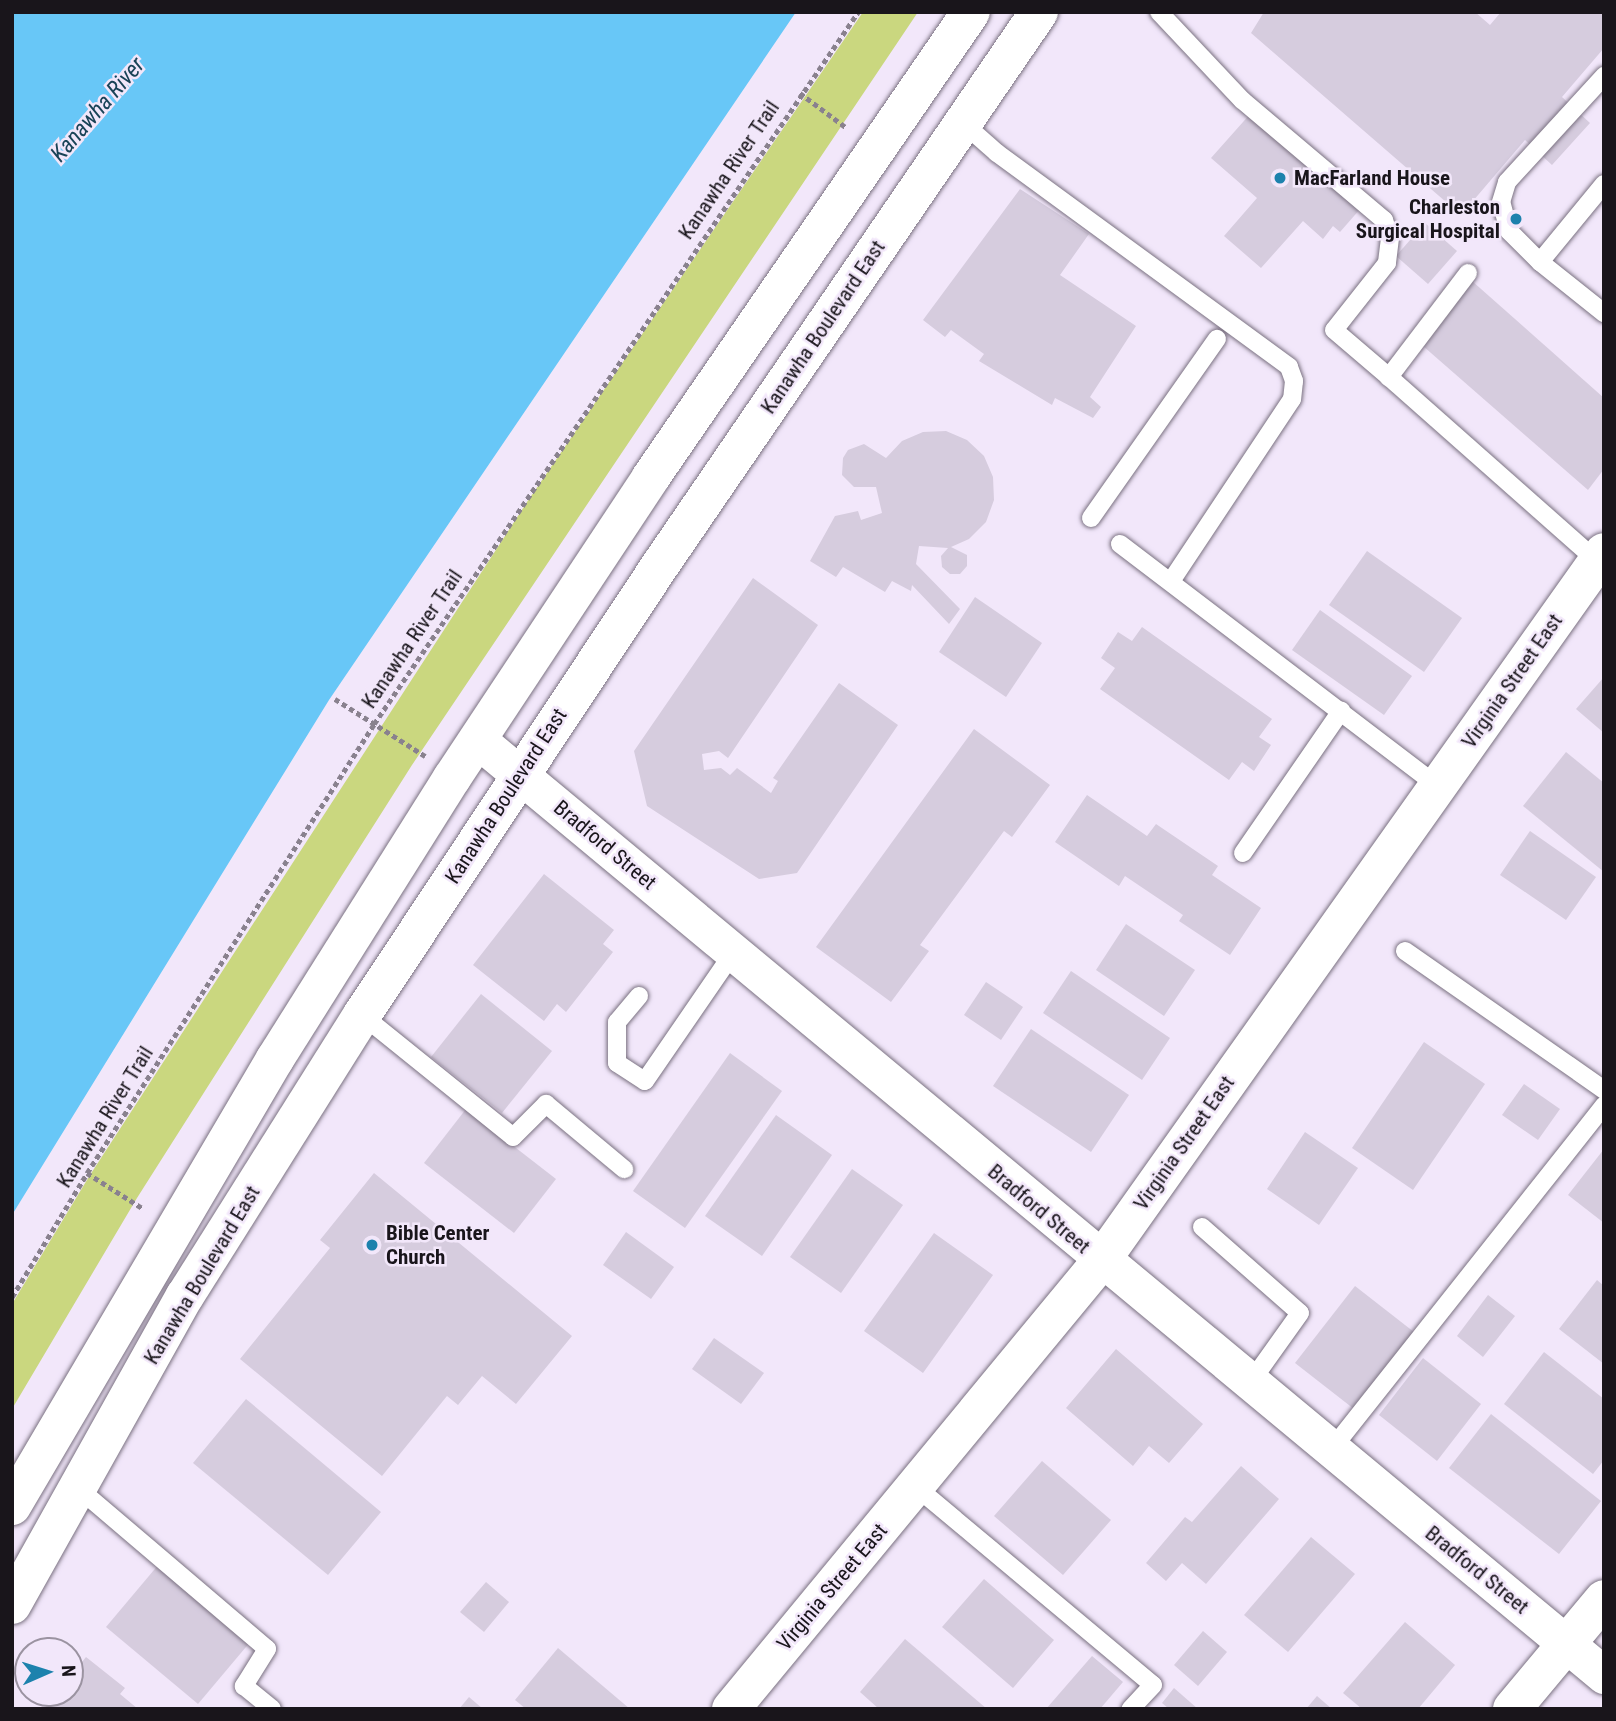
<!DOCTYPE html>
<style>
body{margin:0}
#map{position:relative;width:1616px;height:1721px;overflow:hidden;background:#f2e7fa;font-family:"Roboto Condensed",sans-serif}
div>[style]{position:absolute}
.green>*{inset:0;background:#cad77f}
.water>*{inset:0;background:#68c7f7}
.building>*{inset:0;background:#d6ccde}
.path>*{height:4.5px;margin-top:-2.25px;transform-origin:0;background:repeating-linear-gradient(90deg,#89818e 0 5px,transparent 0 8.5px)}
.roads{filter:drop-shadow(0 0 2px #7a7181) drop-shadow(0 0 2px #7a7181)}
.lane>*{height:18px;margin:-9px;padding:0 9px;transform-origin:9px;border-radius:9px;background:#fff}
.street>*{height:37px;margin:-18.5px;padding:0 18.5px;transform-origin:18.5px;border-radius:18.5px;background:#fff}
.secondary>*{height:38px;margin:-19px;padding:0 19px;transform-origin:19px;border-radius:19px;background:#fff}
.primary>*{height:38px;margin:-19px;padding:0 19px;transform-origin:19px;border-radius:19px;background:#fff}
.dots>*{width:19px;height:19px;translate:-50% -50%;box-sizing:border-box;border:4px solid #f2e7fa;border-radius:50%}
span{translate:-50% -50%;white-space:nowrap;text-align:center;line-height:1.15;-webkit-text-stroke:5px #f2e7fa;paint-order:stroke}
.street-label{font-size:21px;color:#19151b}
.poi-label{font-size:21px;color:#19151b;font-weight:700}
.left{translate:0 -50%;text-align:left}
.right{translate:-100% -50%;text-align:right}
.water-label{font-size:23px;color:#194357;font-style:italic}
.frame{position:absolute;inset:0;border:14px solid #19151b;pointer-events:none}
.north{position:absolute;left:14px;top:1637px;width:70px;height:70px;box-sizing:border-box;background:#f2e7fa;border:2px solid #9b93a1;border-radius:50%;rotate:87deg;font-size:19px;font-weight:700;line-height:28px;text-align:center;color:#19151b}
.north::after{content:'';display:block;margin:auto;width:24px;height:32px;background:#1d82ad;clip-path:polygon(50% 0,100% 100%,50% 72%,0 100%)}
</style>
<div id="map">
<div class="green">
<i style="clip-path:polygon(863px 12px,918px 12px,412px 765px,137px 1198px,12px 1409px,12px 1304px,90px 1175px,527px 502px)"></i>
</div>
<div class="water">
<i style="clip-path:polygon(12px 12px,796px 12px,329px 700px,12px 1215px)"></i>
</div>
<div class="building">
<i style="clip-path:polygon(1264px 12px,1475px 12px,1490px 25px,1501px 12px,1604px 12px,1604px 48px,1562px 97px,1590px 123px,1552px 165px,1525px 140px,1461px 215px,1251px 33px)"></i>
<i style="clip-path:polygon(1251px 113px,1361px 208px,1340px 232px,1333px 226px,1323px 239px,1303px 221px,1261px 268px,1224px 236px,1257px 198px,1211px 158px)"></i>
<i style="clip-path:polygon(1020px 189px,1089px 234px,1060px 275px,1136px 326px,1090px 397px,1101px 407px,1093px 418px,1055px 398px,1052px 405px,979px 361px,984px 354px,951px 330px,945px 337px,923px 320px)"></i>
<i style="clip-path:polygon(1425px 223px,1457px 251px,1428px 284px,1396px 256px)"></i>
<i style="clip-path:polygon(1472px 281px,1604px 398px,1604px 469px,1588px 490px,1423px 346px)"></i>
<i style="clip-path:polygon(946px 431px,967px 440px,984px 456px,993px 477px,994px 500px,986px 522px,969px 539px,951px 547px,967px 555px,967px 566px,960px 574px,950px 574px,942px 567px,941px 556px,948px 548px,919px 546px,916px 564px,960px 609px,949px 624px,912px 585px,911px 591px,892px 581px,885px 592px,843px 567px,836px 577px,810px 561px,835px 516px,858px 511px,861px 520px,882px 513px,876px 487px,854px 487px,842px 475px,843px 458px,848px 450px,864px 444px,886px 458px,902px 441px,923px 432px)"></i>
<i style="clip-path:polygon(1367px 551px,1462px 618px,1424px 672px,1329px 605px)"></i>
<i style="clip-path:polygon(753px 578px,818px 625px,728px 758px,719px 751px,702px 754px,704px 770px,721px 768px,730px 775px,737px 768px,771px 793px,778px 781px,773px 778px,839px 683px,898px 725px,797px 873px,759px 879px,647px 806px,634px 751px)"></i>
<i style="clip-path:polygon(975px 597px,1042px 643px,1006px 697px,939px 652px)"></i>
<i style="clip-path:polygon(1320px 610px,1412px 676px,1384px 715px,1292px 650px)"></i>
<i style="clip-path:polygon(1142px 627px,1272px 719px,1259px 737px,1271px 745px,1254px 771px,1242px 762px,1229px 780px,1100px 689px,1115px 668px,1101px 658px,1118px 632px,1132px 641px)"></i>
<i style="clip-path:polygon(1604px 677px,1604px 733px,1576px 709px)"></i>
<i style="clip-path:polygon(974px 729px,1050px 785px,1012px 837px,1004px 831px,920px 945px,929px 951px,891px 1002px,816px 947px)"></i>
<i style="clip-path:polygon(1566px 752px,1604px 783px,1604px 872px,1523px 806px)"></i>
<i style="clip-path:polygon(1087px 795px,1147px 836px,1156px 824px,1218px 866px,1212px 875px,1261px 908px,1230px 955px,1179px 921px,1183px 915px,1125px 876px,1119px 886px,1055px 842px)"></i>
<i style="clip-path:polygon(1530px 831px,1596px 877px,1566px 920px,1500px 875px)"></i>
<i style="clip-path:polygon(544px 874px,614px 930px,603px 944px,613px 952px,566px 1012px,557px 1004px,544px 1021px,473px 965px)"></i>
<i style="clip-path:polygon(1126px 924px,1195px 970px,1164px 1016px,1096px 970px)"></i>
<i style="clip-path:polygon(1071px 971px,1170px 1038px,1142px 1080px,1043px 1013px)"></i>
<i style="clip-path:polygon(986px 982px,1023px 1007px,1001px 1040px,964px 1015px)"></i>
<i style="clip-path:polygon(481px 994px,552px 1051px,502px 1113px,431px 1057px)"></i>
<i style="clip-path:polygon(1031px 1029px,1129px 1095px,1091px 1152px,993px 1086px)"></i>
<i style="clip-path:polygon(1424px 1042px,1485px 1084px,1413px 1190px,1352px 1148px)"></i>
<i style="clip-path:polygon(730px 1053px,782px 1091px,685px 1228px,633px 1191px)"></i>
<i style="clip-path:polygon(1524px 1084px,1560px 1109px,1538px 1140px,1502px 1115px)"></i>
<i style="clip-path:polygon(466px 1109px,556px 1179px,514px 1233px,424px 1163px)"></i>
<i style="clip-path:polygon(776px 1115px,832px 1155px,762px 1256px,705px 1216px)"></i>
<i style="clip-path:polygon(1305px 1132px,1358px 1168px,1319px 1225px,1267px 1189px)"></i>
<i style="clip-path:polygon(1604px 1149px,1604px 1223px,1568px 1195px)"></i>
<i style="clip-path:polygon(852px 1169px,903px 1205px,841px 1293px,790px 1257px)"></i>
<i style="clip-path:polygon(374px 1173px,572px 1336px,516px 1404px,482px 1376px,458px 1405px,447px 1396px,382px 1476px,240px 1359px,330px 1248px,320px 1240px)"></i>
<i style="clip-path:polygon(626px 1232px,674px 1267px,651px 1299px,603px 1265px)"></i>
<i style="clip-path:polygon(934px 1233px,993px 1275px,923px 1373px,864px 1331px)"></i>
<i style="clip-path:polygon(1597px 1280px,1604px 1286px,1604px 1364px,1559px 1329px)"></i>
<i style="clip-path:polygon(1355px 1286px,1414px 1332px,1354px 1409px,1295px 1363px)"></i>
<i style="clip-path:polygon(1488px 1295px,1515px 1316px,1483px 1357px,1457px 1336px)"></i>
<i style="clip-path:polygon(714px 1338px,764px 1373px,741px 1404px,692px 1369px)"></i>
<i style="clip-path:polygon(1116px 1349px,1203px 1424px,1169px 1463px,1149px 1446px,1133px 1466px,1066px 1408px)"></i>
<i style="clip-path:polygon(1544px 1352px,1604px 1399px,1604px 1460px,1593px 1474px,1504px 1404px)"></i>
<i style="clip-path:polygon(1423px 1358px,1481px 1404px,1437px 1461px,1379px 1415px)"></i>
<i style="clip-path:polygon(246px 1399px,381px 1512px,328px 1575px,193px 1463px)"></i>
<i style="clip-path:polygon(1491px 1414px,1601px 1501px,1559px 1554px,1449px 1468px)"></i>
<i style="clip-path:polygon(1042px 1461px,1111px 1520px,1063px 1575px,994px 1516px)"></i>
<i style="clip-path:polygon(1241px 1466px,1279px 1499px,1206px 1584px,1182px 1563px,1166px 1581px,1146px 1563px,1185px 1517px,1192px 1522px)"></i>
<i style="clip-path:polygon(1311px 1537px,1355px 1574px,1288px 1652px,1244px 1615px)"></i>
<i style="clip-path:polygon(159px 1564px,251px 1641px,198px 1704px,106px 1627px)"></i>
<i style="clip-path:polygon(984px 1579px,1054px 1640px,1013px 1688px,942px 1627px)"></i>
<i style="clip-path:polygon(486px 1582px,509px 1602px,484px 1632px,460px 1612px)"></i>
<i style="clip-path:polygon(1405px 1622px,1455px 1665px,1418px 1709px,1362px 1709px,1343px 1693px)"></i>
<i style="clip-path:polygon(1203px 1631px,1227px 1652px,1198px 1686px,1174px 1665px)"></i>
<i style="clip-path:polygon(905px 1639px,987px 1709px,879px 1709px,860px 1692px)"></i>
<i style="clip-path:polygon(558px 1648px,630px 1709px,526px 1709px,515px 1700px)"></i>
<i style="clip-path:polygon(1092px 1656px,1123px 1682px,1100px 1709px,1046px 1709px)"></i>
<i style="clip-path:polygon(86px 1657px,125px 1688px,120px 1694px,138px 1709px,44px 1709px,57px 1693px,70px 1693px,70px 1677px)"></i>
<i style="clip-path:polygon(1174px 1688px,1198px 1709px,1169px 1709px,1162px 1703px)"></i>
<i style="clip-path:polygon(1317px 1696px,1332px 1709px,1306px 1709px)"></i>
<i style="clip-path:polygon(469px 1697px,483px 1709px,459px 1709px)"></i>
</div>
<div class="path">
<i style="left:800px;top:93px;width:59px;rotate:36.7deg"></i>
<i style="left:335px;top:699px;width:107px;rotate:32.3deg"></i>
<i style="left:87px;top:1173px;width:67px;rotate:32.3deg"></i>
<i style="left:12px;top:1297px;width:145px;rotate:-58.8deg"></i>
<i style="left:87px;top:1173px;width:533px;rotate:-57.41deg"></i>
<i style="left:374px;top:724px;width:861px;rotate:-55.79deg"></i>
</div>
<div class="roads">
<div class="lane">
<i style="left:1159px;top:12px;width:121px;rotate:46.7deg"></i>
<i style="left:1242px;top:100px;width:186px;rotate:40.2deg"></i>
<i style="left:1384px;top:220px;width:19px;rotate:72deg"></i>
<i style="left:1390px;top:238px;width:25px;rotate:97deg"></i>
<i style="left:1387px;top:263px;width:85px;rotate:128.3deg"></i>
<i style="left:1334px;top:330px;width:72px;rotate:40.5deg"></i>
<i style="left:963px;top:123px;width:45px;rotate:41.4deg"></i>
<i style="left:997px;top:153px;width:362px;rotate:36.2deg"></i>
<i style="left:1289px;top:367px;width:15px;rotate:70deg"></i>
<i style="left:1294px;top:381px;width:18px;rotate:96deg"></i>
<i style="left:1292px;top:399px;width:219px;rotate:123.6deg"></i>
<i style="left:1604px;top:184px;width:101px;rotate:129.4deg"></i>
<i style="left:1540px;top:262px;width:82px;rotate:38.6deg"></i>
<i style="left:1540px;top:262px;width:44px;rotate:-135deg"></i>
<i style="left:1509px;top:231px;width:30px;rotate:-105deg"></i>
<i style="left:1501px;top:202px;width:21px;rotate:-73deg"></i>
<i style="left:1507px;top:182px;width:144px;rotate:-47.5deg"></i>
<i style="left:1468px;top:273px;width:131px;rotate:127.2deg"></i>
<i style="left:1389px;top:377px;width:282px;rotate:41.5deg"></i>
<i style="left:1091px;top:518px;width:219px;rotate:-54.9deg"></i>
<i style="left:1120px;top:544px;width:400px;rotate:37.3deg"></i>
<i style="left:1243px;top:853px;width:173px;rotate:-55.4deg"></i>
<i style="left:1405px;top:951px;width:243px;rotate:34.9deg"></i>
<i style="left:639px;top:996px;width:34px;rotate:130deg"></i>
<i style="left:617px;top:1022px;width:41px;rotate:90deg"></i>
<i style="left:617px;top:1063px;width:33px;rotate:33deg"></i>
<i style="left:645px;top:1081px;width:155px;rotate:-55.5deg"></i>
<i style="left:362px;top:1015px;width:194px;rotate:38.9deg"></i>
<i style="left:513px;top:1137px;width:47px;rotate:-45deg"></i>
<i style="left:546px;top:1104px;width:102px;rotate:39.8deg"></i>
<i style="left:1202px;top:1227px;width:130px;rotate:41.3deg"></i>
<i style="left:1300px;top:1313px;width:86px;rotate:125.5deg"></i>
<i style="left:1331px;top:1450px;width:440px;rotate:-51.6deg"></i>
<i style="left:915px;top:1486px;width:310px;rotate:39.9deg"></i>
<i style="left:1153px;top:1685px;width:33px;rotate:133deg"></i>
<i style="left:78px;top:1488px;width:248px;rotate:40.4deg"></i>
<i style="left:267px;top:1649px;width:44px;rotate:121.9deg"></i>
<i style="left:244px;top:1686px;width:36px;rotate:39deg"></i>
</div>
<div class="street">
<i style="left:478px;top:740px;width:1464px;rotate:39.71deg"></i>
</div>
<div class="secondary">
<i style="left:731px;top:1709px;width:581px;rotate:-50.45deg"></i>
<i style="left:1101px;top:1261px;width:869px;rotate:-54.65deg"></i>
<i style="left:1512px;top:1709px;width:143px;rotate:-50.1deg"></i>
</div>
<div class="primary">
<i style="left:12px;top:1506px;width:519px;rotate:-59.53deg"></i>
<i style="left:275px;top:1059px;width:332px;rotate:-57.8deg"></i>
<i style="left:452px;top:778px;width:361px;rotate:-56.5deg"></i>
<i style="left:651px;top:477px;width:564px;rotate:-55.47deg"></i>
<i style="left:12px;top:1605px;width:354px;rotate:-60.8deg"></i>
<i style="left:185px;top:1296px;width:332px;rotate:-57.8deg"></i>
<i style="left:362px;top:1015px;width:541px;rotate:-56.46deg"></i>
<i style="left:661px;top:564px;width:669px;rotate:-55.6deg"></i>
</div>
</div>
<div class="dots">
<i style="left:1280px;top:178px;background:#1d82ad"></i>
<i style="left:1516px;top:219px;background:#1d82ad"></i>
<i style="left:372px;top:1245px;background:#1d82ad"></i>
</div>
<div class="street-label">
<span style="left:729px;top:170px;rotate:-56deg">Kanawha River Trail</span>
<span style="left:823px;top:327px;rotate:-56deg">Kanawha Boulevard East</span>
<span style="left:412px;top:639px;rotate:-56deg">Kanawha River Trail</span>
<span style="left:1512px;top:681px;rotate:-55deg">Virginia Street East</span>
<span style="left:506px;top:796px;rotate:-57deg">Kanawha Boulevard East</span>
<span style="left:605px;top:845px;rotate:40deg">Bradford Street</span>
<span style="left:105px;top:1117px;rotate:-58deg">Kanawha River Trail</span>
<span style="left:1184px;top:1143px;rotate:-55deg">Virginia Street East</span>
<span style="left:1039px;top:1209px;rotate:40deg">Bradford Street</span>
<span style="left:202px;top:1275px;rotate:-59deg">Kanawha Boulevard East</span>
<span style="left:1477px;top:1570px;rotate:39deg">Bradford Street</span>
<span style="left:832px;top:1587px;rotate:-50deg">Virginia Street East</span>
</div>
<div class="poi-label">
<span class="left" style="left:1294px;top:178px">MacFarland House</span>
<span class="right" style="left:1500px;top:219px">Charleston<br>Surgical Hospital</span>
<span class="left" style="left:386px;top:1245px">Bible Center<br>Church</span>
</div>
<div class="water-label">
<span style="left:98px;top:110px;rotate:-49deg">Kanawha River</span>
</div>
<div class="frame"></div>
<div class="north">N</div>
</div>
